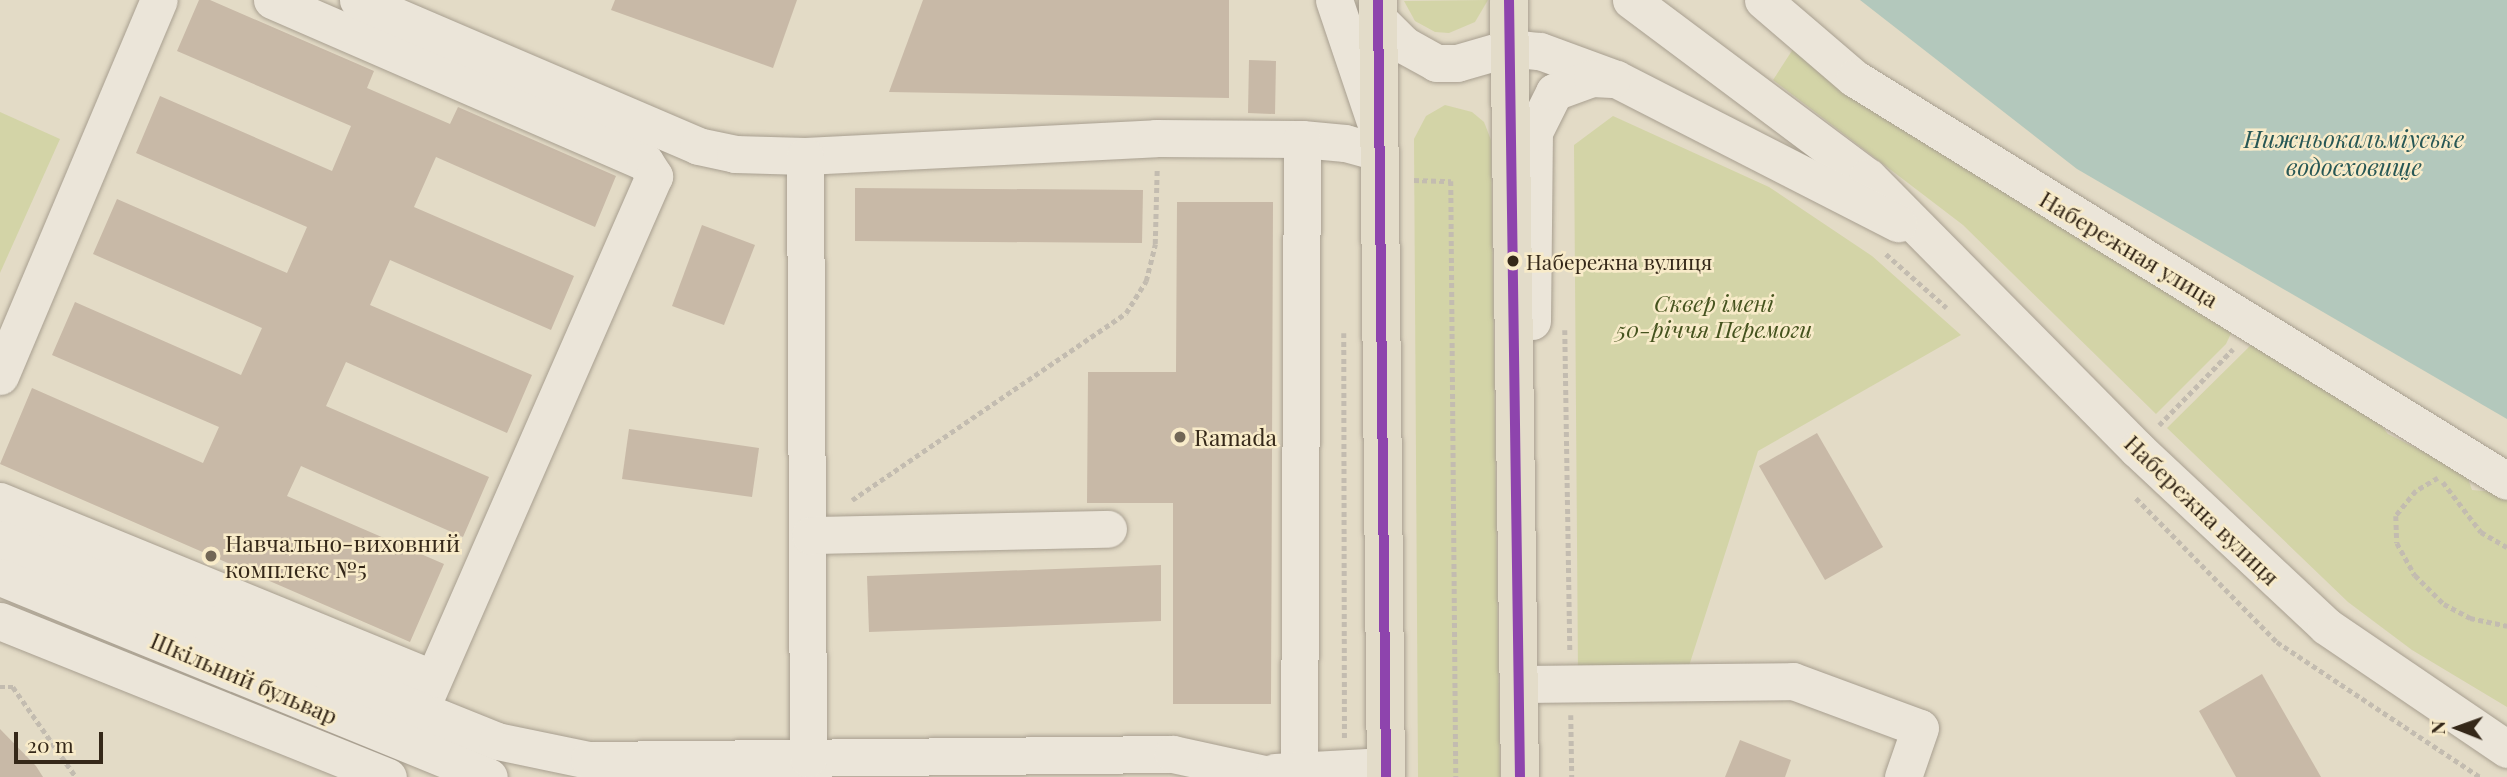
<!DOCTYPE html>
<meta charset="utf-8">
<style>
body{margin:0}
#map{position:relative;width:2507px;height:777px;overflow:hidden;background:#e3dbc6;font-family:"Playfair Display",serif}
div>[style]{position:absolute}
.green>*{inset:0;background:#d3d4a7}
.water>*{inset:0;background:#b3c8bc}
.building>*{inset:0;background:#c8b9a7}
.path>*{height:4.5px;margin-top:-2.25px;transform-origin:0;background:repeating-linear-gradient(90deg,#c3bcb0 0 5px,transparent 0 8.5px)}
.roads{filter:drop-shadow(0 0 2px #a89f90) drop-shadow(0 0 2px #a89f90)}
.minor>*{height:37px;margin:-18.5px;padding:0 18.5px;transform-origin:18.5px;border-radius:18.5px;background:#ebe5d9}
.major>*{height:38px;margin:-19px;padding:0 19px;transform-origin:19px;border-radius:19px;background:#e3dcc9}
.bus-1>*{height:10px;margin:-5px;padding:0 5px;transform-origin:5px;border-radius:5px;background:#8e44ad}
.dots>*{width:19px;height:19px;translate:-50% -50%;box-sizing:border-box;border:4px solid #f8ebc9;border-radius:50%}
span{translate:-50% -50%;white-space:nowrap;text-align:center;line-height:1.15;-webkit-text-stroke:5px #f8ebc9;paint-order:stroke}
.bus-label{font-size:21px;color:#352819}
.left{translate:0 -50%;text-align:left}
.street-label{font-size:23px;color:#352819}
.park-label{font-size:23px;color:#45531e;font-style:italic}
.poi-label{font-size:23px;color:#352819}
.water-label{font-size:24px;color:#275755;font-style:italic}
.north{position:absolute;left:2423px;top:693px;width:70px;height:70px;-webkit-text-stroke:5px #f8ebc9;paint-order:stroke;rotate:271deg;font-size:19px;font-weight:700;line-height:28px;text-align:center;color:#352819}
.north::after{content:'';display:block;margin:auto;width:24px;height:32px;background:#352819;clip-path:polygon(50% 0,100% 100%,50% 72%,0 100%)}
.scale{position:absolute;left:14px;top:732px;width:89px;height:32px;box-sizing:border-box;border:4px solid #352819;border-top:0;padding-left:9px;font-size:21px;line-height:24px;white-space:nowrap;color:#352819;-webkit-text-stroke:5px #f8ebc9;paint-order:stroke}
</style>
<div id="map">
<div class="green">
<i style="clip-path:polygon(1488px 0,1475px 22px,1449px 33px,1435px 32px,1415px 21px,1404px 1px)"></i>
<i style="clip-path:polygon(1795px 46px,2234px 327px,2226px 344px,2156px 414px,1963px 225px,1773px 80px)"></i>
<i style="clip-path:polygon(1445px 105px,1472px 112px,1484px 122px,1491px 140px,1500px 777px,1418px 777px,1414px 139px,1426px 116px)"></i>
<i style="clip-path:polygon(0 112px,60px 139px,0 273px)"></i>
<i style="clip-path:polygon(1613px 116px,1769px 187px,1872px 256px,1961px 335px,1758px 451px,1688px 669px,1578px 675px,1574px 145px)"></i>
<i style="clip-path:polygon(2253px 343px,2381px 425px,2388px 434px,2466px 473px,2472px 490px,2507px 493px,2507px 707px,2412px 650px,2348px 602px,2167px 428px)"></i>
</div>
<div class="water">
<i style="clip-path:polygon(1860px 0,2507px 0,2507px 419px,2077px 169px)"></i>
</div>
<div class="building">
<i style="clip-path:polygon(199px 0,210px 0,374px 71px,367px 88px,450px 124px,458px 107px,616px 176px,595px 227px,436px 157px,414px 207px,574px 276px,551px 330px,390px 260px,370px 305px,532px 375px,507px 433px,346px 362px,326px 406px,489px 477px,463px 537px,301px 466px,287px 496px,444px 564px,410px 642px,0 464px,32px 388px,203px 463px,219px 427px,52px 355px,75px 302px,241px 375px,262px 328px,93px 254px,117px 199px,287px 273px,307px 227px,136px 153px,160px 96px,332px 171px,351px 126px,177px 51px)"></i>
<i style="clip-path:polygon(615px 0,797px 0,773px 68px,611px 10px)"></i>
<i style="clip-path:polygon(923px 0,1229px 0,1229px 98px,889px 92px)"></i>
<i style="clip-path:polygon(1249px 60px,1276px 61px,1275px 114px,1248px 113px)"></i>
<i style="clip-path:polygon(855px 188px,1143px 190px,1142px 243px,855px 241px)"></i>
<i style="clip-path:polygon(1177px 202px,1273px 202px,1271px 704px,1173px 704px,1173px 503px,1087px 503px,1088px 372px,1176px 372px)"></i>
<i style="clip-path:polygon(702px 225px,755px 245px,724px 325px,672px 306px)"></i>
<i style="clip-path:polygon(629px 429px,759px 448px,752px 497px,622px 479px)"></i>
<i style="clip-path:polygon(1817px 433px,1883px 547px,1825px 580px,1759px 466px)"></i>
<i style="clip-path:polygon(1161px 565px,1161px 621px,869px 632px,867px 576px)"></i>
<i style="clip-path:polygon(2262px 674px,2321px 777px,2236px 777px,2199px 711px)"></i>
<i style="clip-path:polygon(0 729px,36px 766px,43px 777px,0 777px)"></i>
<i style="clip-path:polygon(1740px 740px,1791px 760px,1785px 777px,1725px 777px)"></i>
</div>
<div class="path">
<i style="left:1414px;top:180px;width:37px;rotate:2deg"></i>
<i style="left:1451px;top:181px;width:596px;rotate:89.52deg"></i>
<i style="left:1886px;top:254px;width:81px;rotate:41.5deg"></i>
<i style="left:1565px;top:330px;width:320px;rotate:89.1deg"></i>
<i style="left:1344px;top:333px;width:405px;rotate:89.9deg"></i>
<i style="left:2159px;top:425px;width:106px;rotate:-45.8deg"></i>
<i style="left:2438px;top:478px;width:26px;rotate:149deg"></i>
<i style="left:2416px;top:491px;width:32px;rotate:129deg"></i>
<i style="left:2396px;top:516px;width:27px;rotate:88deg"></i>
<i style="left:2397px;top:543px;width:37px;rotate:61deg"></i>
<i style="left:2415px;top:575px;width:41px;rotate:45deg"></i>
<i style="left:2444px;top:604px;width:30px;rotate:28deg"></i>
<i style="left:2470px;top:618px;width:38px;rotate:12deg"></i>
<i style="left:2443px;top:482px;width:63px;rotate:52.8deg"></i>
<i style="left:2481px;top:532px;width:30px;rotate:30deg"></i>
<i style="left:2136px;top:498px;width:202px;rotate:45.6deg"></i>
<i style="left:2277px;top:642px;width:244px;rotate:33.6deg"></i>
<i style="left:852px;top:500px;width:332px;rotate:-34.3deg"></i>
<i style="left:1126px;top:313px;width:38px;rotate:-58deg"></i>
<i style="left:1146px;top:281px;width:38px;rotate:-76deg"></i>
<i style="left:1155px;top:244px;width:74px;rotate:-88.5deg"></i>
<i style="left:0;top:687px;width:13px"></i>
<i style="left:13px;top:687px;width:110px;rotate:55deg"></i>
<i style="left:1571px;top:715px;width:62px;rotate:89.1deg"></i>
</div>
<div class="roads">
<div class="minor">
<i style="left:272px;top:0;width:407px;rotate:23.5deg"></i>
<i style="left:645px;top:162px;width:17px;rotate:57deg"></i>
<i style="left:654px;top:176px;width:583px;rotate:113.66deg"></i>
<i style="left:420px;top:710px;width:83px;rotate:21.9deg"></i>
<i style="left:497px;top:741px;width:94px;rotate:11.7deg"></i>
<i style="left:589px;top:760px;width:584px;rotate:-0.59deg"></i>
<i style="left:1173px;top:754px;width:94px;rotate:12.3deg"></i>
<i style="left:358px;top:0;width:370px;rotate:23.2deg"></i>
<i style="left:698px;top:146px;width:38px;rotate:12deg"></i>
<i style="left:735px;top:154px;width:70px;rotate:1.6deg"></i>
<i style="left:805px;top:156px;width:351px;rotate:-2.9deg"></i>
<i style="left:1156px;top:138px;width:146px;rotate:0.4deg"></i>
<i style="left:1302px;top:139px;width:43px;rotate:5.3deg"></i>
<i style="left:1345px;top:143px;width:34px;rotate:15deg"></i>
<i style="left:1334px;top:0;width:126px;rotate:71.4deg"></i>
<i style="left:1631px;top:0;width:296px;rotate:36.8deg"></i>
<i style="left:1868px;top:177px;width:383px;rotate:45.3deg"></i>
<i style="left:2137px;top:449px;width:259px;rotate:43.1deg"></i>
<i style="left:2326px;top:626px;width:219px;rotate:34.2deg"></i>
<i style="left:1763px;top:0;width:120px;rotate:40.6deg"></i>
<i style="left:1854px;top:78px;width:767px;rotate:31.68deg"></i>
<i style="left:1378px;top:19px;width:37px;rotate:45deg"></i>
<i style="left:1404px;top:45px;width:37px;rotate:29deg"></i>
<i style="left:1436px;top:63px;width:21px"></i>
<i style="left:1457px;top:63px;width:54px;rotate:-16.1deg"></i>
<i style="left:1509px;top:48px;width:31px;rotate:6deg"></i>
<i style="left:1540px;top:51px;width:81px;rotate:20.2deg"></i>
<i style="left:1616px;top:79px;width:317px;rotate:27.1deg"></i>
<i style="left:805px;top:156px;width:602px;rotate:89.71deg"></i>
<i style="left:1532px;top:321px;width:189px;rotate:-89.4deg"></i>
<i style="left:1534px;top:132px;width:45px;rotate:-63.4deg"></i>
<i style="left:1554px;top:92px;width:40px;rotate:-20.2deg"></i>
<i style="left:1592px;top:78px;width:20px;rotate:3deg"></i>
<i style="left:0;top:376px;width:408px;rotate:-67.1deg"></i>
<i style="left:0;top:501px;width:468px;rotate:22.3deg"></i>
<i style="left:810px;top:535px;width:298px;rotate:-1.2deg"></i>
<i style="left:0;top:539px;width:453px;rotate:22.2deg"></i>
<i style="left:0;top:577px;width:528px;rotate:22.24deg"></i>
<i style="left:0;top:621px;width:418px;rotate:21.9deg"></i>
<i style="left:1518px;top:684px;width:275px;rotate:-0.6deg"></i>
<i style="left:1793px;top:681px;width:135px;rotate:20.3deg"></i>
<i style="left:1920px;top:728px;width:52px;rotate:109.1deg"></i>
<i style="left:1299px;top:769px;width:630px;rotate:-89.73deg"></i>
<i style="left:1275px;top:772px;width:111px;rotate:-3.1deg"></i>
</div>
<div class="major">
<i style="left:1378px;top:0;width:777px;rotate:89.41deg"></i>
<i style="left:1509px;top:0;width:777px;rotate:89.19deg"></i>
</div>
</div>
<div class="bus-1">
<i style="left:1378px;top:0;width:777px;rotate:89.41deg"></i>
<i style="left:1509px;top:0;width:777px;rotate:89.19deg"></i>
</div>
<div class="dots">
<i style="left:1513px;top:261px;background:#352819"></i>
<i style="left:1180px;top:437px;background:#726756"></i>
<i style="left:211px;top:556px;background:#726756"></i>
</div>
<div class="bus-label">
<span class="left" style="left:1526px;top:261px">Набережна вулиця</span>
</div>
<div class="street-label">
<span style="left:2129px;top:249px;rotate:31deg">Набережная улица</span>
<span style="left:2202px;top:510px;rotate:44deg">Набережна вулиця</span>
<span style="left:244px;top:678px;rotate:23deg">Шкільний бульвар</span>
</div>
<div class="park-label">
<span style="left:1714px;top:316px">Сквер імені<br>50-річчя Перемоги</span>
</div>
<div class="poi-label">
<span class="left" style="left:1194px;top:437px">Ramada</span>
<span class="left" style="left:225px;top:556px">Навчально-виховний<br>комплекс №5</span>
</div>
<div class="water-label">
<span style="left:2354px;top:153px">Нижньокальміуське<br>водосховище</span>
</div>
<div class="north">N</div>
<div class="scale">20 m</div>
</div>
